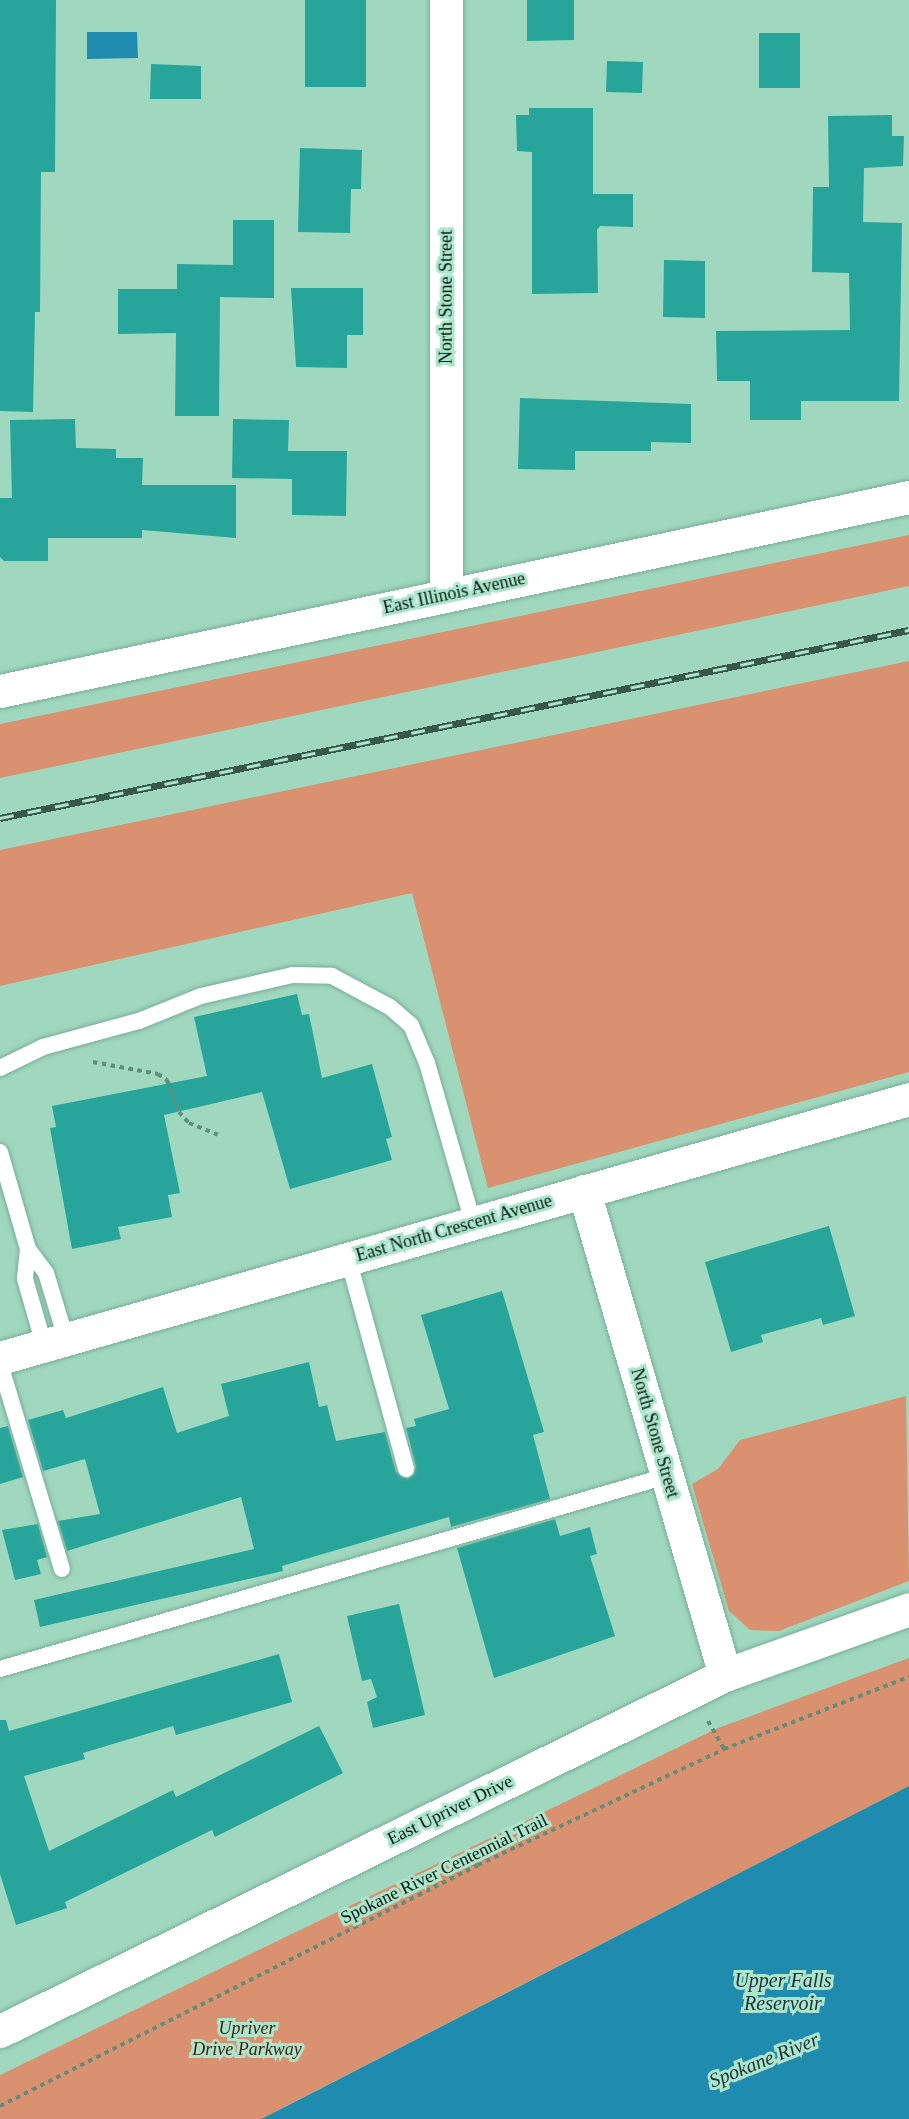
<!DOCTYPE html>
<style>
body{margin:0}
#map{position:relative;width:909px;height:2119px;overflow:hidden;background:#a0d8bf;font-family:Georgia,serif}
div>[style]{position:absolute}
.green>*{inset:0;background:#da916f}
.water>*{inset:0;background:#1f8bae}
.building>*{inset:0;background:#28a59a}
.path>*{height:4px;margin-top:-2px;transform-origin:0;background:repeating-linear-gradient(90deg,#638d7b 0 4.5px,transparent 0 9px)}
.roads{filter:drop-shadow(0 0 2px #78ae97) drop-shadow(0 0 2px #78ae97)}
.lane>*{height:16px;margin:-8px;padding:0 8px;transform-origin:8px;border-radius:8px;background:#fff}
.street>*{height:33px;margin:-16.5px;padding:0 16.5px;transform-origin:16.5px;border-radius:16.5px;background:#fff}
.secondary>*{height:33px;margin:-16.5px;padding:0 16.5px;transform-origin:16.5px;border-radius:16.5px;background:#fff}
.rail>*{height:7px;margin-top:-3.5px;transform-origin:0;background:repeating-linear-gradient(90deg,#ace5cc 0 14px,#37584a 0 28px);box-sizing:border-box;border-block:2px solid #37584a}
span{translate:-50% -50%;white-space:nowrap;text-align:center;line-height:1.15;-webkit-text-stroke:6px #ace5cc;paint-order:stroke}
.street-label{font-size:18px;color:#051a12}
.park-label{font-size:18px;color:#431e0a;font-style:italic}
.water-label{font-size:20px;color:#1b313a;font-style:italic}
</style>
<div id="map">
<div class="green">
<i style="clip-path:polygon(909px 535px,909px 586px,0 778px,0 724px)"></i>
<i style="clip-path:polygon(909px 661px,909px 1072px,488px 1188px,412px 893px,0 986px,0 850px)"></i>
<i style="clip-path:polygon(906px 1396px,909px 1581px,779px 1631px,750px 1630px,729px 1611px,692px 1484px,718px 1469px,740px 1440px)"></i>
<i style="clip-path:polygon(909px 1658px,909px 1786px,261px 2119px,0 2119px,0 2075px,718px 1728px)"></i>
</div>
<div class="water">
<i style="clip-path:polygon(87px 32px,137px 32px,138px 58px,87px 59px)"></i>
<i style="clip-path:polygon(909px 1786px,909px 2119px,261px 2119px,283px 2108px)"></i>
</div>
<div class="building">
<i style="clip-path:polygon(0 0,56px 0,55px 172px,41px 172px,40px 312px,35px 312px,33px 412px,0 411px)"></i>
<i style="clip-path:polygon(305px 0,366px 0,366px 87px,305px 87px)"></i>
<i style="clip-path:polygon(527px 0,574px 0,574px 40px,527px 41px)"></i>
<i style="clip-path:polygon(759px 33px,800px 33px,800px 88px,759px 88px)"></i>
<i style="clip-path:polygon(607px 61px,643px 62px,642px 93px,606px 92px)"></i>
<i style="clip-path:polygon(151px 64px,201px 66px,201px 99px,150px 99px)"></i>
<i style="clip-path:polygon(529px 108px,593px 108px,593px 194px,633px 194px,633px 227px,600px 226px,597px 230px,598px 293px,532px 294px,532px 152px,517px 151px,516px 115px,529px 115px)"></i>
<i style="clip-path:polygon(892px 115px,892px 136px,904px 136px,903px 166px,864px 168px,863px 222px,902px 223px,899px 401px,801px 401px,801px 420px,750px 420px,750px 381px,717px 381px,716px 331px,850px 330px,849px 273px,812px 272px,813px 187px,829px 187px,828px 116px)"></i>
<i style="clip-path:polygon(300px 148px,362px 150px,361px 189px,351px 189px,350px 233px,298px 232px)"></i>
<i style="clip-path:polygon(233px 220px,274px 220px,274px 298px,220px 297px,219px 416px,175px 416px,176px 333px,118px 334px,118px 289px,177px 289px,177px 264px,233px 265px)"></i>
<i style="clip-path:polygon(664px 260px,705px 261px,705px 318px,663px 317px)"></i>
<i style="clip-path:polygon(291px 288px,363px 288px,363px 335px,347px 335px,347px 368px,296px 367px)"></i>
<i style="clip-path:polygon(520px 398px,691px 404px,691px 443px,651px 442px,651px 451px,575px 451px,575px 470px,518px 469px)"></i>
<i style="clip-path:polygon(75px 419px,76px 448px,116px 449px,116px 458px,143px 458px,142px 485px,236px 485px,236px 538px,142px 530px,142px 538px,48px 538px,48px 561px,4px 561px,0 557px,0 498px,12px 498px,10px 420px)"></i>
<i style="clip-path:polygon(233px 419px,289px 420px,288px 451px,347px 451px,346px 516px,292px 515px,292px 479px,232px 478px)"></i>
<i style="clip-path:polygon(297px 994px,302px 1015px,309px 1014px,322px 1078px,372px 1064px,392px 1137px,386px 1139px,392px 1160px,290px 1189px,262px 1092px,164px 1115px,180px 1193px,168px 1195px,172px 1217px,118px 1227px,121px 1239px,72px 1249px,50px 1128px,56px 1127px,52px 1106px,207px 1076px,194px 1017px)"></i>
<i style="clip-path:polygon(829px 1226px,855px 1316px,823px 1325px,821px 1318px,761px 1335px,763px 1342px,731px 1352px,705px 1262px)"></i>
<i style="clip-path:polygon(502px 1291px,544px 1432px,533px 1435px,550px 1499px,451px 1527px,449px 1517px,282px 1566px,283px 1571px,40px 1627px,34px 1600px,254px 1549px,241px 1497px,67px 1551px,58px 1521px,100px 1514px,85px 1459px,43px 1471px,28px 1420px,63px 1410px,66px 1418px,163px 1387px,177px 1433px,229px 1416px,221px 1384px,309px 1362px,319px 1407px,327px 1405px,336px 1441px,385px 1432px,396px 1472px,408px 1479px,416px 1467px,406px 1428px,416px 1426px,414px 1419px,449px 1409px,421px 1315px)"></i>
<i style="clip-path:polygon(8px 1426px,23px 1477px,0 1484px,0 1428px)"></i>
<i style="clip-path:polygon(555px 1519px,560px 1536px,590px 1527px,597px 1554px,590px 1556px,615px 1636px,494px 1678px,457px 1548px)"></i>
<i style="clip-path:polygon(38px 1524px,47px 1557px,37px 1560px,41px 1574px,15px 1580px,2px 1530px)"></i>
<i style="clip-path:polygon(399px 1604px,425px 1715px,373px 1728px,367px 1702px,377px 1697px,371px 1679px,362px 1681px,347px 1616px)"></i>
<i style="clip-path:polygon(279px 1654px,292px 1702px,176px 1735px,173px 1726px,83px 1753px,85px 1759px,24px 1776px,49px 1851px,173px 1790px,176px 1797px,319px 1726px,343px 1773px,215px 1837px,212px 1830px,65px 1902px,67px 1908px,16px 1925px,0 1874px,0 1720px,6px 1720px,9px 1731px)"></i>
</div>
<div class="path">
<i style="left:93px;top:1062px;width:66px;rotate:10.5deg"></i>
<i style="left:158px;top:1074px;width:11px;rotate:34deg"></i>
<i style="left:167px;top:1080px;width:34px;rotate:69deg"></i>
<i style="left:179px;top:1112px;width:15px;rotate:48deg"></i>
<i style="left:189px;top:1123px;width:31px;rotate:22deg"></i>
<i style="left:708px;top:1721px;width:32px;rotate:60deg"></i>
<i style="left:0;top:2106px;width:535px;rotate:-26.76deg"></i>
<i style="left:478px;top:1865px;width:272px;rotate:-25.2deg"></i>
<i style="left:724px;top:1749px;width:199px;rotate:-21.3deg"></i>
</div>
<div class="roads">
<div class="lane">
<i style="left:0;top:1068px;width:48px;rotate:-26deg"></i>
<i style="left:43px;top:1047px;width:99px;rotate:-15.2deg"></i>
<i style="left:139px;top:1021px;width:67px;rotate:-22deg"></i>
<i style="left:201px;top:996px;width:94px;rotate:-12.9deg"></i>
<i style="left:293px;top:975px;width:39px;rotate:1deg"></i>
<i style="left:332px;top:976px;width:66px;rotate:28.1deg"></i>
<i style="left:390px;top:1007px;width:28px;rotate:41deg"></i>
<i style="left:411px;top:1025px;width:41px;rotate:67.2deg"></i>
<i style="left:427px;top:1063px;width:166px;rotate:73.9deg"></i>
<i style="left:0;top:1152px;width:101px;rotate:73.9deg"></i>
<i style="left:28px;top:1249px;width:30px;rotate:53deg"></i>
<i style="left:46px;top:1273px;width:69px;rotate:73.1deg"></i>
<i style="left:28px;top:1249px;width:30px;rotate:96deg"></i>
<i style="left:25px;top:1279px;width:69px;rotate:73.9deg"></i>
<i style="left:348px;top:1258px;width:219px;rotate:74.6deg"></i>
<i style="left:0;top:1364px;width:214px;rotate:73.2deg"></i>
<i style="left:0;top:1669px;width:694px;rotate:-16.14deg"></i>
</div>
<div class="street">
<i style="left:446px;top:594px;width:594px;rotate:-90deg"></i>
<i style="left:584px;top:1191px;width:504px;rotate:73.76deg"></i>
<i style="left:0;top:1358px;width:945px;rotate:-15.9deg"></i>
</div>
<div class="secondary">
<i style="left:0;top:691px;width:929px;rotate:-12.05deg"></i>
<i style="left:0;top:2031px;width:808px;rotate:-26.15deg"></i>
<i style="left:725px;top:1675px;width:195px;rotate:-19.7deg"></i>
</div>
</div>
<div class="rail">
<i style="left:0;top:818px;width:928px;rotate:-11.69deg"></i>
</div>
<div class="street-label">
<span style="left:446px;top:297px;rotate:-90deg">North Stone Street</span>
<span style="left:454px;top:593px;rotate:-12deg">East Illinois Avenue</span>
<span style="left:454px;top:1228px;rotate:-16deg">East North Crescent Avenue</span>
<span style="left:655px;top:1433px;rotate:74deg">North Stone Street</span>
<span style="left:450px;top:1810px;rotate:-26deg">East Upriver Drive</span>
<span style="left:444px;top:1869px;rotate:-26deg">Spokane River Centennial Trail</span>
</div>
<div class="park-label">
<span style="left:247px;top:2039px">Upriver<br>Drive Parkway</span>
</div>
<div class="water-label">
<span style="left:783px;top:1992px">Upper Falls<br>Reservoir</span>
<span style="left:764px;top:2060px;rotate:-22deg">Spokane River</span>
</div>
</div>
